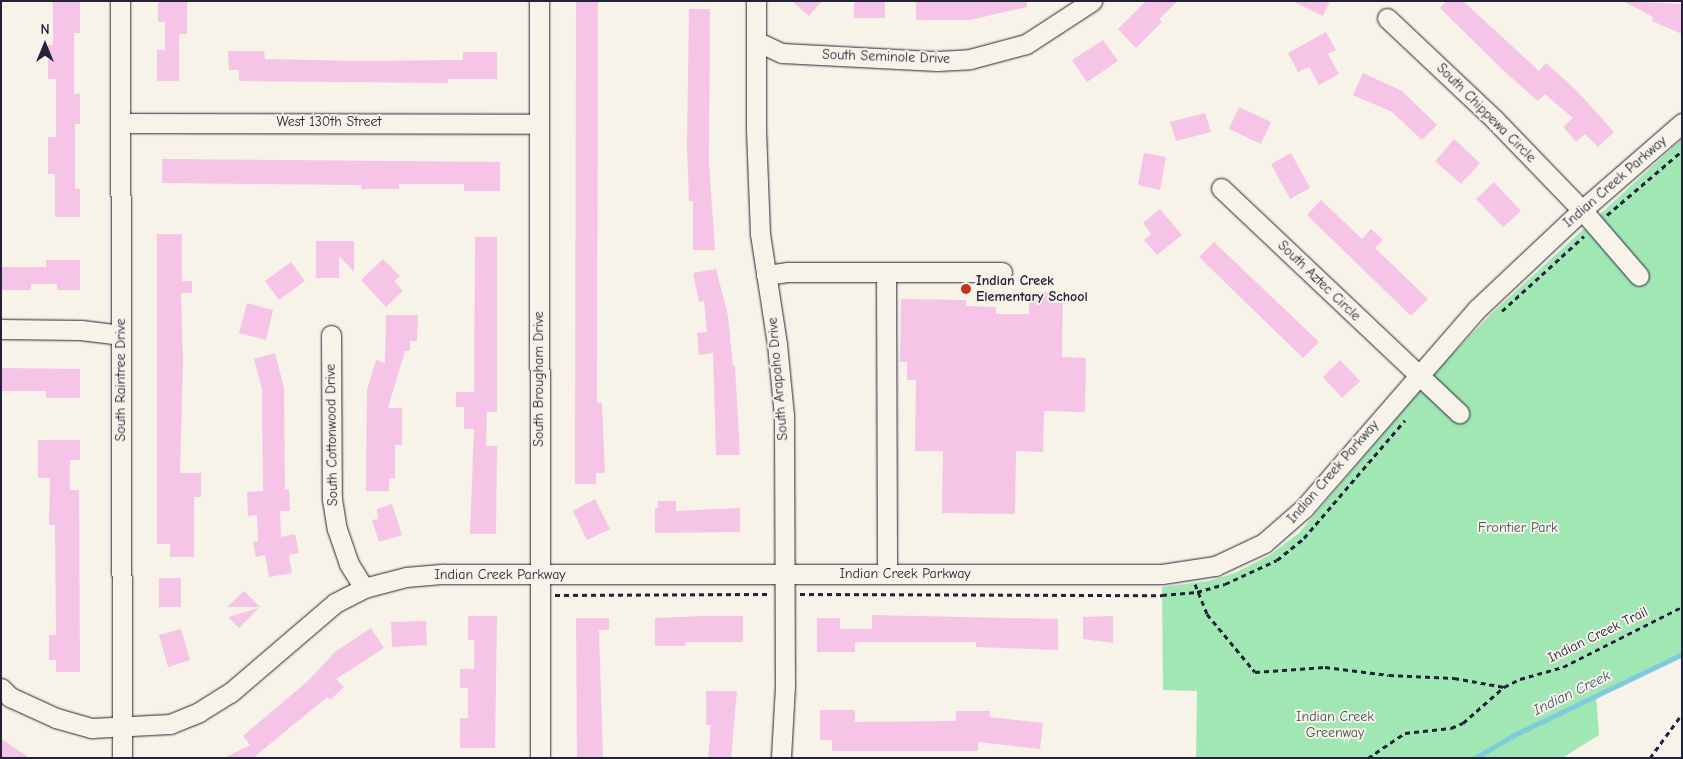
<!DOCTYPE html>
<style>
body{margin:0}
#map{position:relative;width:1683px;height:759px;overflow:hidden;background:#f7f3e8;font-family:"Comic Neue",sans-serif}
div>[style]{position:absolute}
.green>*{inset:0;background:#a0e7b4}
.stream>*{height:5px;margin:-2.5px;padding:0 2.5px;transform-origin:2.5px;border-radius:2.5px;background:#7ecbdd}
.building>*{inset:0;background:#f5c4e6}
.path>*{height:3px;margin-top:-1.5px;transform-origin:0;background:repeating-linear-gradient(90deg,#22223b 0 5px,transparent 0 9px)}
.roads{filter:drop-shadow(0 0 1px #22223b) drop-shadow(0 0 1px #22223b)}
.minor>*{height:19px;margin:-9.5px;padding:0 9.5px;transform-origin:9.5px;border-radius:9.5px;background:#f7f3e8}
.dots>*{width:14px;height:14px;translate:-50% -50%;box-sizing:border-box;border:2px solid #f7f3e8;border-radius:50%}
span{translate:-50% -50%;white-space:nowrap;text-align:center;line-height:1.15;-webkit-text-stroke:4px #f7f3e8;paint-order:stroke}
.street-label{font-size:14px;color:#22223b}
.poi-label{font-size:14px;color:#22223b;font-weight:700}
.left{translate:0 -50%;text-align:left}
.park-label{font-size:14px;color:#425359}
.water-label{font-size:15px;color:#3e556c;font-style:italic}
.frame{position:absolute;inset:0;border:2px solid #22223b;pointer-events:none}
.north{position:absolute;left:20px;top:20px;width:50px;height:50px;-webkit-text-stroke:4px #f7f3e8;paint-order:stroke;rotate:0deg;font-size:14px;font-weight:700;line-height:20px;text-align:center;color:#22223b}
.north::after{content:'';display:block;margin:auto;width:18px;height:22px;background:#22223b;clip-path:polygon(50% 0,100% 100%,50% 72%,0 100%)}
</style>
<div id="map">
<div class="green">
<i style="clip-path:polygon(1682px 139px,1682px 654px,1596px 694px,1599px 735px,1562px 758px,1196px 758px,1197px 691px,1163px 690px,1162px 587px,1209px 581px,1235px 573px,1270px 555px,1299px 533px,1441px 366px,1491px 314px)"></i>
</div>
<div class="stream">
<i style="left:1475px;top:758px;width:45px;rotate:-30.5deg"></i>
<i style="left:1514px;top:735px;width:187px;rotate:-25.7deg"></i>
</div>
<div class="building">
<i style="clip-path:polygon(53px 1px,80px 1px,80px 33px,74px 33px,74px 94px,80px 94px,80px 124px,75px 124px,75px 189px,80px 189px,80px 217px,55px 217px,55px 174px,48px 174px,48px 137px,56px 137px,56px 79px,48px 79px,48px 45px,53px 45px)"></i>
<i style="clip-path:polygon(158px 1px,187px 1px,187px 34px,179px 34px,179px 81px,157px 81px,157px 50px,165px 50px,165px 22px,158px 22px)"></i>
<i style="clip-path:polygon(576px 1px,598px 1px,597px 403px,602px 403px,605px 473px,596px 473px,596px 484px,575px 484px)"></i>
<i style="clip-path:polygon(792px 1px,822px 1px,809px 16px)"></i>
<i style="clip-path:polygon(854px 1px,885px 1px,885px 18px,854px 18px)"></i>
<i style="clip-path:polygon(916px 1px,1027px 1px,1027px 7px,970px 20px,916px 20px)"></i>
<i style="clip-path:polygon(1146px 1px,1178px 1px,1159px 19px,1162px 22px,1136px 48px,1118px 29px)"></i>
<i style="clip-path:polygon(1292px 1px,1330px 1px,1323px 16px)"></i>
<i style="clip-path:polygon(1446px 1px,1463px 1px,1539px 71px,1546px 63px,1576px 90px,1614px 132px,1598px 147px,1585px 134px,1576px 142px,1563px 127px,1573px 118px,1545px 94px,1538px 101px,1505px 72px,1440px 8px)"></i>
<i style="clip-path:polygon(1623px 1px,1682px 4px,1682px 34px,1652px 21px,1653px 17px)"></i>
<i style="clip-path:polygon(689px 9px,710px 9px,709px 163px,715px 250px,693px 250px,693px 201px,689px 201px,687px 147px)"></i>
<i style="clip-path:polygon(1326px 32px,1336px 50px,1328px 54px,1339px 74px,1319px 85px,1309px 67px,1298px 72px,1288px 53px)"></i>
<i style="clip-path:polygon(1103px 40px,1118px 61px,1087px 82px,1072px 60px)"></i>
<i style="clip-path:polygon(228px 51px,264px 51px,265px 59px,357px 61px,463px 60px,463px 52px,497px 52px,497px 79px,448px 79px,448px 83px,239px 81px,239px 70px,229px 70px)"></i>
<i style="clip-path:polygon(1363px 73px,1402px 91px,1437px 125px,1422px 140px,1392px 112px,1353px 95px)"></i>
<i style="clip-path:polygon(1239px 107px,1271px 122px,1261px 144px,1229px 129px)"></i>
<i style="clip-path:polygon(1205px 113px,1211px 132px,1176px 141px,1170px 122px)"></i>
<i style="clip-path:polygon(1454px 139px,1480px 163px,1461px 184px,1435px 161px)"></i>
<i style="clip-path:polygon(1144px 153px,1166px 157px,1160px 190px,1138px 185px)"></i>
<i style="clip-path:polygon(1291px 153px,1310px 188px,1290px 199px,1271px 164px)"></i>
<i style="clip-path:polygon(162px 159px,500px 162px,500px 191px,464px 191px,464px 184px,399px 184px,399px 189px,361px 189px,361px 185px,162px 183px)"></i>
<i style="clip-path:polygon(1494px 182px,1521px 211px,1503px 227px,1476px 199px)"></i>
<i style="clip-path:polygon(1321px 200px,1362px 239px,1371px 229px,1383px 240px,1375px 248px,1428px 299px,1411px 316px,1307px 215px)"></i>
<i style="clip-path:polygon(1160px 209px,1182px 235px,1157px 255px,1144px 240px,1151px 234px,1143px 223px)"></i>
<i style="clip-path:polygon(157px 234px,182px 234px,182px 281px,192px 281px,192px 293px,181px 293px,183px 363px,180px 473px,201px 473px,201px 497px,194px 497px,194px 557px,170px 557px,170px 544px,157px 544px)"></i>
<i style="clip-path:polygon(475px 237px,497px 237px,497px 412px,487px 412px,486px 446px,497px 446px,496px 534px,470px 534px,474px 429px,464px 429px,464px 407px,456px 407px,456px 392px,474px 392px)"></i>
<i style="clip-path:polygon(316px 241px,354px 241px,354px 272px,339px 256px,339px 278px,316px 278px)"></i>
<i style="clip-path:polygon(1214px 242px,1319px 342px,1303px 358px,1199px 257px)"></i>
<i style="clip-path:polygon(383px 259px,400px 276px,394px 281px,403px 291px,386px 307px,361px 280px)"></i>
<i style="clip-path:polygon(46px 260px,80px 260px,80px 290px,57px 290px,57px 284px,31px 284px,31px 290px,1px 290px,1px 267px,46px 267px)"></i>
<i style="clip-path:polygon(291px 262px,305px 281px,279px 300px,265px 281px)"></i>
<i style="clip-path:polygon(716px 269px,728px 316px,733px 366px,735px 366px,740px 455px,716px 455px,713px 353px,699px 355px,697px 333px,707px 332px,704px 301px,699px 302px,693px 273px)"></i>
<i style="clip-path:polygon(1029px 292px,1063px 292px,1062px 357px,1086px 358px,1085px 412px,1044px 411px,1043px 452px,1016px 451px,1015px 514px,942px 513px,943px 451px,915px 451px,916px 380px,907px 380px,907px 362px,900px 362px,901px 299px,966px 300px,966px 306px,996px 307px,996px 314px,1029px 314px)"></i>
<i style="clip-path:polygon(247px 303px,273px 310px,266px 340px,239px 333px)"></i>
<i style="clip-path:polygon(386px 315px,418px 315px,417px 341px,410px 341px,410px 351px,405px 351px,388px 408px,402px 408px,402px 445px,395px 445px,395px 478px,389px 478px,389px 491px,366px 491px,367px 390px,376px 360px,385px 363px)"></i>
<i style="clip-path:polygon(275px 353px,284px 388px,285px 490px,289px 489px,290px 511px,280px 511px,281px 537px,295px 534px,299px 553px,289px 555px,292px 573px,269px 577px,265px 555px,256px 557px,253px 542px,258px 541px,257px 515px,248px 516px,247px 492px,263px 491px,262px 389px,254px 359px)"></i>
<i style="clip-path:polygon(1340px 360px,1360px 381px,1342px 398px,1323px 377px)"></i>
<i style="clip-path:polygon(2px 368px,80px 369px,80px 398px,46px 398px,46px 391px,2px 391px)"></i>
<i style="clip-path:polygon(38px 440px,80px 440px,80px 460px,70px 460px,70px 490px,79px 490px,80px 672px,56px 672px,56px 660px,49px 660px,49px 635px,56px 635px,55px 525px,49px 525px,50px 478px,38px 478px)"></i>
<i style="clip-path:polygon(595px 499px,610px 529px,587px 540px,573px 511px)"></i>
<i style="clip-path:polygon(658px 501px,676px 501px,676px 511px,740px 508px,740px 532px,655px 533px,655px 508px,658px 508px)"></i>
<i style="clip-path:polygon(392px 504px,402px 535px,379px 542px,372px 520px,378px 519px,377px 509px)"></i>
<i style="clip-path:polygon(159px 578px,181px 578px,181px 607px,159px 607px)"></i>
<i style="clip-path:polygon(244px 591px,260px 607px,227px 607px)"></i>
<i style="clip-path:polygon(259px 608px,239px 628px,228px 617px)"></i>
<i style="clip-path:polygon(872px 615px,1058px 619px,1058px 650px,976px 647px,976px 642px,855px 642px,855px 652px,817px 652px,817px 618px,840px 618px,840px 629px,872px 629px)"></i>
<i style="clip-path:polygon(468px 616px,497px 616px,495px 748px,460px 748px,460px 718px,468px 718px,468px 688px,460px 688px,460px 669px,474px 669px,474px 640px,468px 640px)"></i>
<i style="clip-path:polygon(705px 616px,743px 616px,743px 642px,685px 642px,685px 646px,655px 646px,655px 618px)"></i>
<i style="clip-path:polygon(1113px 616px,1113px 643px,1083px 639px,1083px 617px)"></i>
<i style="clip-path:polygon(576px 618px,609px 618px,609px 630px,599px 630px,603px 758px,577px 758px)"></i>
<i style="clip-path:polygon(426px 621px,427px 645px,392px 647px,391px 622px)"></i>
<i style="clip-path:polygon(371px 628px,384px 648px,336px 679px,344px 687px,330px 700px,327px 697px,253px 758px,224px 758px,250px 745px,243px 736px,310px 679px,335px 652px)"></i>
<i style="clip-path:polygon(181px 629px,190px 660px,168px 667px,159px 635px)"></i>
<i style="clip-path:polygon(706px 691px,737px 691px,731px 758px,708px 758px,711px 725px,706px 725px)"></i>
<i style="clip-path:polygon(820px 710px,855px 710px,855px 722px,956px 721px,956px 711px,990px 711px,990px 717px,1043px 723px,1040px 749px,978px 742px,978px 751px,832px 751px,832px 740px,820px 740px)"></i>
<i style="clip-path:polygon(1px 739px,30px 758px,1px 758px)"></i>
</div>
<div class="path">
<i style="left:1607px;top:215px;width:99px;rotate:-40.5deg"></i>
<i style="left:1502px;top:311px;width:111px;rotate:-42.4deg"></i>
<i style="left:1195px;top:584px;width:32px;rotate:68deg"></i>
<i style="left:1207px;top:614px;width:75px;rotate:50.4deg"></i>
<i style="left:1255px;top:672px;width:70px;rotate:-4.1deg"></i>
<i style="left:1325px;top:667px;width:64px;rotate:7.1deg"></i>
<i style="left:1389px;top:675px;width:65px;rotate:2.6deg"></i>
<i style="left:1454px;top:678px;width:51px;rotate:10.2deg"></i>
<i style="left:800px;top:594px;width:362px;rotate:0.2deg"></i>
<i style="left:1162px;top:595px;width:35px;rotate:-5deg"></i>
<i style="left:1197px;top:592px;width:29px;rotate:-16deg"></i>
<i style="left:1225px;top:584px;width:57px;rotate:-24.8deg"></i>
<i style="left:1277px;top:560px;width:35px;rotate:-39deg"></i>
<i style="left:1304px;top:538px;width:155px;rotate:-49.4deg"></i>
<i style="left:555px;top:595px;width:214px;rotate:-0.3deg"></i>
<i style="left:1368px;top:758px;width:45px;rotate:-34deg"></i>
<i style="left:1405px;top:733px;width:46px;rotate:-6.2deg"></i>
<i style="left:1451px;top:728px;width:13px;rotate:-23deg"></i>
<i style="left:1463px;top:723px;width:55px;rotate:-41.3deg"></i>
<i style="left:1504px;top:687px;width:18px;rotate:-27deg"></i>
<i style="left:1520px;top:679px;width:45px;rotate:-15.6deg"></i>
<i style="left:1563px;top:667px;width:133px;rotate:-26.8deg"></i>
<i style="left:1650px;top:758px;width:54px;rotate:-54deg"></i>
</div>
<div class="roads">
<div class="minor">
<i style="left:120px;top:1px;width:757px;rotate:89.85deg"></i>
<i style="left:539px;top:1px;width:757px;rotate:89.92deg"></i>
<i style="left:756px;top:1px;width:129px;rotate:90deg"></i>
<i style="left:756px;top:130px;width:104px;rotate:87.8deg"></i>
<i style="left:760px;top:234px;width:111px;rotate:81.2deg"></i>
<i style="left:777px;top:344px;width:72px;rotate:84.4deg"></i>
<i style="left:784px;top:416px;width:270px;rotate:89.8deg"></i>
<i style="left:785px;top:686px;width:72px;rotate:93.2deg"></i>
<i style="left:1387px;top:18px;width:147px;rotate:43.3deg"></i>
<i style="left:1494px;top:119px;width:127px;rotate:46deg"></i>
<i style="left:1582px;top:210px;width:87px;rotate:49.2deg"></i>
<i style="left:758px;top:42px;width:26px;rotate:25deg"></i>
<i style="left:782px;top:53px;width:155px;rotate:3deg"></i>
<i style="left:937px;top:61px;width:33px;rotate:-3deg"></i>
<i style="left:970px;top:59px;width:58px;rotate:-15deg"></i>
<i style="left:1026px;top:44px;width:79px;rotate:-33.1deg"></i>
<i style="left:120px;top:123px;width:418px;rotate:0.1deg"></i>
<i style="left:1221px;top:188px;width:328px;rotate:43.4deg"></i>
<i style="left:886px;top:272px;width:302px;rotate:89.8deg"></i>
<i style="left:766px;top:275px;width:21px;rotate:-8deg"></i>
<i style="left:787px;top:272px;width:215px"></i>
<i style="left:1px;top:329px;width:80px;rotate:0.7deg"></i>
<i style="left:81px;top:330px;width:39px;rotate:7deg"></i>
<i style="left:331px;top:335px;width:164px;rotate:89.7deg"></i>
<i style="left:332px;top:499px;width:30px;rotate:81deg"></i>
<i style="left:337px;top:529px;width:37px;rotate:71deg"></i>
<i style="left:349px;top:564px;width:28px;rotate:58deg"></i>
<i style="left:1px;top:688px;width:13px;rotate:45deg"></i>
<i style="left:10px;top:697px;width:51px;rotate:24.5deg"></i>
<i style="left:56px;top:718px;width:37px;rotate:16deg"></i>
<i style="left:92px;top:728px;width:78px;rotate:-2.9deg"></i>
<i style="left:170px;top:724px;width:31px;rotate:-22deg"></i>
<i style="left:199px;top:712px;width:36px;rotate:-32deg"></i>
<i style="left:230px;top:693px;width:138px;rotate:-40.6deg"></i>
<i style="left:335px;top:603px;width:33px;rotate:-27deg"></i>
<i style="left:364px;top:588px;width:43px;rotate:-14.7deg"></i>
<i style="left:406px;top:577px;width:38px;rotate:-5deg"></i>
<i style="left:444px;top:574px;width:718px"></i>
<i style="left:1162px;top:574px;width:54px;rotate:-8.6deg"></i>
<i style="left:1215px;top:566px;width:54px;rotate:-25.1deg"></i>
<i style="left:1264px;top:543px;width:53px;rotate:-41.2deg"></i>
<i style="left:1304px;top:508px;width:264px;rotate:-49deg"></i>
<i style="left:1477px;top:309px;width:144px;rotate:-43.3deg"></i>
<i style="left:1582px;top:210px;width:133px;rotate:-41deg"></i>
</div>
</div>
<div class="dots">
<i style="left:966px;top:289px;background:#c8321e"></i>
</div>
<div class="street-label">
<span style="left:886px;top:57px;rotate:2deg">South Seminole Drive</span>
<span style="left:1486px;top:113px;rotate:45deg">South Chippewa Circle</span>
<span style="left:329px;top:122px">West 130th Street</span>
<span style="left:1615px;top:182px;rotate:-41deg">Indian Creek Parkway</span>
<span style="left:1319px;top:281px;rotate:44deg">South Aztec Circle</span>
<span style="left:539px;top:379px;rotate:-90deg">South Brougham Drive</span>
<span style="left:778px;top:379px;rotate:-95deg">South Arapaho Drive</span>
<span style="left:121px;top:380px;rotate:-90deg">South Raintree Drive</span>
<span style="left:332px;top:435px;rotate:-91deg">South Cottonwood Drive</span>
<span style="left:1333px;top:472px;rotate:-49deg">Indian Creek Parkway</span>
<span style="left:905px;top:574px">Indian Creek Parkway</span>
<span style="left:500px;top:575px">Indian Creek Parkway</span>
<span style="left:1598px;top:635px;rotate:-26deg">Indian Creek Trail</span>
</div>
<div class="poi-label">
<span class="left" style="left:976px;top:289px">Indian Creek<br>Elementary School</span>
</div>
<div class="park-label">
<span style="left:1518px;top:528px">Frontier Park</span>
<span style="left:1335px;top:725px">Indian Creek<br>Greenway</span>
</div>
<div class="water-label">
<span style="left:1572px;top:693px;rotate:-26deg">Indian Creek</span>
</div>
<div class="frame"></div>
<div class="north">N</div>
</div>
